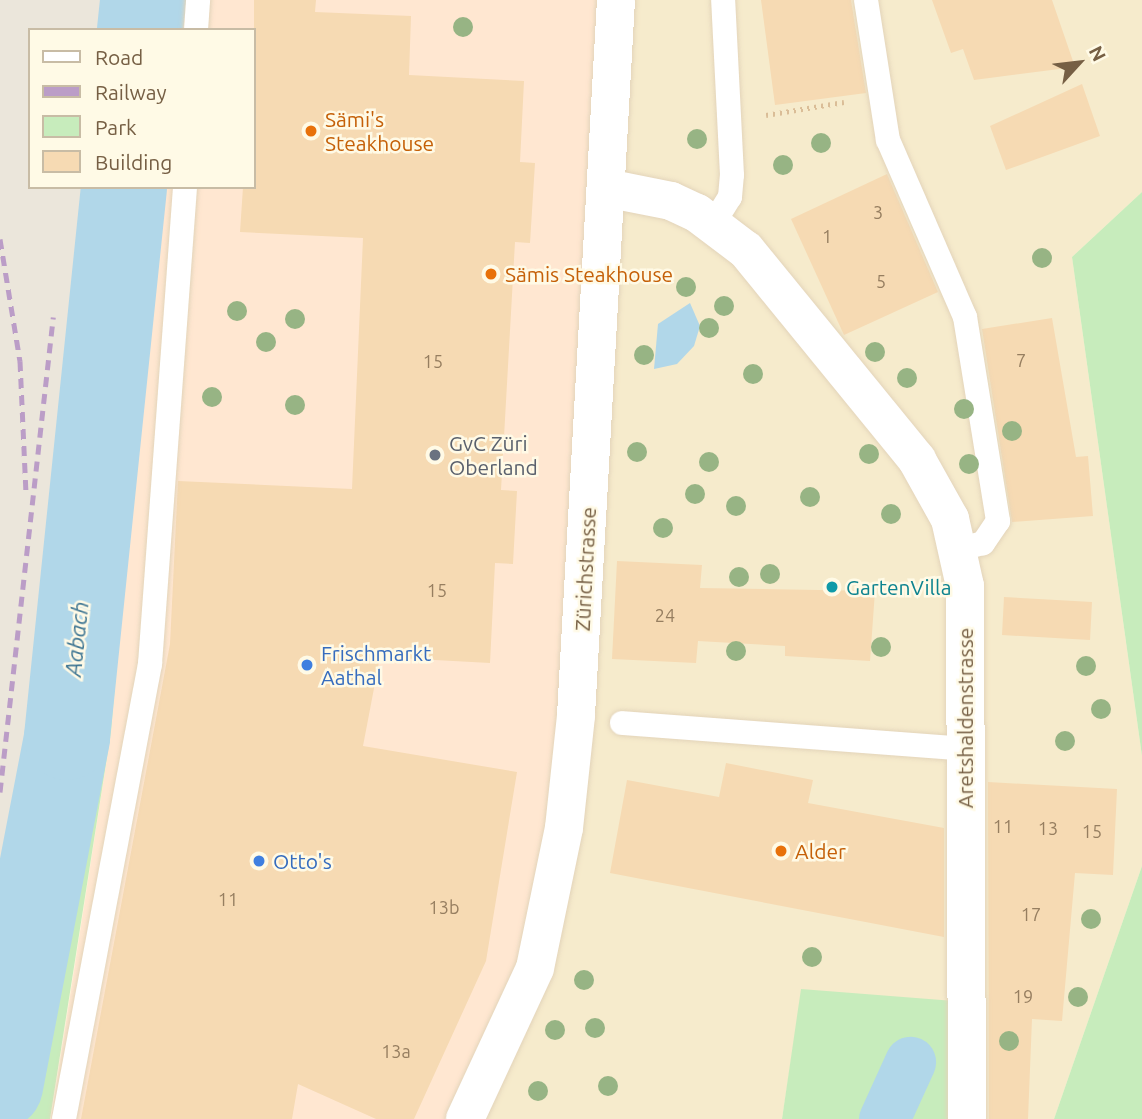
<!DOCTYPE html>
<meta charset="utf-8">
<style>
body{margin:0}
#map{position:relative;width:1142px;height:1119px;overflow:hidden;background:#fef7de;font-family:Ubuntu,sans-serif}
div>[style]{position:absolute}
.residential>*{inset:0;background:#f6ebcc}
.commercial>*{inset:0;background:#ffe7d1}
.industrial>*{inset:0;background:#ebe6db}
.green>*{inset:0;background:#c7ecbc}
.water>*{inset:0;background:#b1d7e9}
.canal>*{height:51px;margin:-25.5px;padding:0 25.5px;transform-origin:25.5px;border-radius:25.5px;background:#b1d7e9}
.river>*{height:86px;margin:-43px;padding:0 43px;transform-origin:43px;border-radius:43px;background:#b1d7e9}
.building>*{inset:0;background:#f6dab3}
.path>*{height:4.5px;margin-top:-2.25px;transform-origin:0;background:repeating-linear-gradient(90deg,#dabd97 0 2px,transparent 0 7px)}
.roads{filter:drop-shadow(0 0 2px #e3d4ba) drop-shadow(0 0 2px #e3d4ba)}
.service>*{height:24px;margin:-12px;padding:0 12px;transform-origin:12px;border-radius:12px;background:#fff}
.tertiary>*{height:38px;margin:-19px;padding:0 19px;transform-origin:19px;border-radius:19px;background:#fff}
.secondary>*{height:38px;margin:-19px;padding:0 19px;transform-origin:19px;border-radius:19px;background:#fff}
.rail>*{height:5px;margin-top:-2.5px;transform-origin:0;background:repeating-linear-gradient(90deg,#bb9dc7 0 10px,transparent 0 17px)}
.trees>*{width:20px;height:20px;margin:-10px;border-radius:50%;background:#97b484}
.dots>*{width:19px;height:19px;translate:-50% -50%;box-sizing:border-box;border:4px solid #fffae6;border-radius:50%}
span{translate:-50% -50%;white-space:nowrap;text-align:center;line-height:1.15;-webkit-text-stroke:5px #fffae6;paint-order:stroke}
.number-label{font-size:18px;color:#967e60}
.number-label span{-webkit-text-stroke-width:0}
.food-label{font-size:21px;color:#c56008}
.left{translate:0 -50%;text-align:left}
.worship-label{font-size:21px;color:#5b616d}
.street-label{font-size:21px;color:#765f44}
.culture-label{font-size:21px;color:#0d838f}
.shop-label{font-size:21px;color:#366cbe}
.water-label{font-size:23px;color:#3f7693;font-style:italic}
.legend{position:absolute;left:28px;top:28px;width:228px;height:161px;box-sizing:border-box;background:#fffae6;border:2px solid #c8bca5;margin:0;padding:9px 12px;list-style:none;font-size:21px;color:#765f44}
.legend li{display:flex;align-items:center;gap:14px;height:35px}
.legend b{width:35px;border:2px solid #c8bca5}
.north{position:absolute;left:1044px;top:28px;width:70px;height:70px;-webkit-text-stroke:5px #fffae6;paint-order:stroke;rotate:63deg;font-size:19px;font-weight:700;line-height:28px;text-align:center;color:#765f44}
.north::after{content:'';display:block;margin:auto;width:24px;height:32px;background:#765f44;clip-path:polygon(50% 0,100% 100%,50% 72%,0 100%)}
</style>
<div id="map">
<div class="residential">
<i style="clip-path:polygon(616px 0,1142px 0,1142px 192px,1072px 257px,1142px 756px,1142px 866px,1054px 1119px,967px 1119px,802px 989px,782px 1119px,465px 1119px)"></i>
</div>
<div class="commercial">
<i style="clip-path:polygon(174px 0,616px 0,564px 828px,465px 1119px,51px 1119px,111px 732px,158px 187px,254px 187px,254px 30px,172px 30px)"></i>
</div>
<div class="industrial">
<i style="clip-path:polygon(0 0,111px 0,109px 30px,30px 30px,30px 187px,95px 187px,42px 663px,0 924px)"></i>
</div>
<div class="green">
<i style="clip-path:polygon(111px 0,174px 0,172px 30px,109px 30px)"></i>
<i style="clip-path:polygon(95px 187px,158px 187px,111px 732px,50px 1119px,0 1119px,0 924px,42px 663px)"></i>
<i style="clip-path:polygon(1142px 192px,1142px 756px,1072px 257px)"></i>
<i style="clip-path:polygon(1142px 866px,1142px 1119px,1054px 1119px)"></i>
<i style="clip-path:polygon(801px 989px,967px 1002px,967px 1119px,782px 1119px)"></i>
</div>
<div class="water">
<i style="clip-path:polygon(690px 303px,700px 326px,694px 346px,677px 364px,654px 369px,658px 324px)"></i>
</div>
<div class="canal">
<i style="left:884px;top:1119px;width:63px;rotate:-65.5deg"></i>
</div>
<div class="river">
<i style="left:140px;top:30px;width:30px;rotate:-84deg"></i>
<i style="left:0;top:1086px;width:355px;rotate:-79.1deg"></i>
<i style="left:67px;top:737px;width:553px;rotate:-84.08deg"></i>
</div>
<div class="building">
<i style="clip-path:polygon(254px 0,316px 0,315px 12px,411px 16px,409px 75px,524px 81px,520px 162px,535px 163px,530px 243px,515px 242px,501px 490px,517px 491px,513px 564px,495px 563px,490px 663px,380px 657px,363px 746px,517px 772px,486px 961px,414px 1119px,376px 1119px,298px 1084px,292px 1119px,81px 1119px,170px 644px,178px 481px,352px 489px,363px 238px,240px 232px,243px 187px,254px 187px)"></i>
<i style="clip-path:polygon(761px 0,851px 0,866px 93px,775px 105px)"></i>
<i style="clip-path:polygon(932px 0,1052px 0,1075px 67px,974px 80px,963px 49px,951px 53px)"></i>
<i style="clip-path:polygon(1082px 84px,1100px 136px,1006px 170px,990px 126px)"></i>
<i style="clip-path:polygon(887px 174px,938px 292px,844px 335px,791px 219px)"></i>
<i style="clip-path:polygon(1052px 318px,1076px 457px,1088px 456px,1093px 516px,1012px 522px,982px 329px)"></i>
<i style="clip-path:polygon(617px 561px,702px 565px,700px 588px,875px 591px,870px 661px,785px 656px,785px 646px,698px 641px,696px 663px,612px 659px)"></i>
<i style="clip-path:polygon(1004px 597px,1092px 602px,1090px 640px,1002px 635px)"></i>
<i style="clip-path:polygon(726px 763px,813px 780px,808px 803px,944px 828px,944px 937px,610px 873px,627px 780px,719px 797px)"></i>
<i style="clip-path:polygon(988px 782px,1117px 789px,1113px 875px,1075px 873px,1062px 1021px,1032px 1019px,1028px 1119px,989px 1119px)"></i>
</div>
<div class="path">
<i style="left:766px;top:115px;width:79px;rotate:-9.5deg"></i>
</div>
<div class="roads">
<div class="service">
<i style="left:866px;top:0;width:142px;rotate:81.1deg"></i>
<i style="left:888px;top:140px;width:193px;rotate:66.5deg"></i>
<i style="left:965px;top:317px;width:207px;rotate:80.8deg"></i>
<i style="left:998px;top:521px;width:27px;rotate:124deg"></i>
<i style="left:983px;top:543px;width:23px;rotate:165deg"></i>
<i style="left:196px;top:30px;width:30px;rotate:-86deg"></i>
<i style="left:713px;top:224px;width:32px;rotate:-58deg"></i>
<i style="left:730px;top:197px;width:22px;rotate:-85deg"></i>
<i style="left:732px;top:175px;width:175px;rotate:-92.9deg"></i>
<i style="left:622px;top:723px;width:343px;rotate:4.3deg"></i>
<i style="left:64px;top:1119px;width:463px;rotate:-79.3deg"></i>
<i style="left:150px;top:664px;width:478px;rotate:-85.8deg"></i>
</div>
<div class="tertiary">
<i style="left:606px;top:188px;width:66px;rotate:11.3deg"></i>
<i style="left:671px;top:201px;width:29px;rotate:25deg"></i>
<i style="left:697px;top:213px;width:61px;rotate:37.1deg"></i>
<i style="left:746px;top:250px;width:271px;rotate:50.8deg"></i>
<i style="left:917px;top:460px;width:68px;rotate:60.8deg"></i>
<i style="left:950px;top:519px;width:69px;rotate:77.4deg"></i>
<i style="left:965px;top:586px;width:533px;rotate:89.79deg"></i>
</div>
<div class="secondary">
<i style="left:465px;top:1119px;width:166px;rotate:-65.1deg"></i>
<i style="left:535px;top:968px;width:143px;rotate:-78.3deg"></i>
<i style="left:564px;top:828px;width:114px;rotate:-83.9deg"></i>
<i style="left:576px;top:715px;width:716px;rotate:-86.8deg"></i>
</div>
</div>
<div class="rail">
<i style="left:0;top:239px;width:124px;rotate:80.7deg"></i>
<i style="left:20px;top:361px;width:133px;rotate:87.4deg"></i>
<i style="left:0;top:792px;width:478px;rotate:-83.6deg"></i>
</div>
<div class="trees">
<i style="left:463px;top:27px"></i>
<i style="left:697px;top:139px"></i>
<i style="left:821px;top:143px"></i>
<i style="left:783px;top:165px"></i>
<i style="left:1042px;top:258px"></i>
<i style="left:686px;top:287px"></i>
<i style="left:724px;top:306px"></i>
<i style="left:237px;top:311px"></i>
<i style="left:295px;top:319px"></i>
<i style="left:709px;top:328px"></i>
<i style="left:266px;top:342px"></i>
<i style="left:875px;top:352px"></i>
<i style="left:644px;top:355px"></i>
<i style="left:753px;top:374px"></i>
<i style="left:907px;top:378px"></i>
<i style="left:212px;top:397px"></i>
<i style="left:295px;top:405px"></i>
<i style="left:964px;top:409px"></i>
<i style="left:1012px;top:431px"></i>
<i style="left:637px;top:452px"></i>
<i style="left:869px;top:454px"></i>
<i style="left:709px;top:462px"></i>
<i style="left:969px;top:464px"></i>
<i style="left:695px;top:494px"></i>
<i style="left:810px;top:497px"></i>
<i style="left:736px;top:506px"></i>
<i style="left:891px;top:514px"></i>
<i style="left:663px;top:528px"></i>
<i style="left:770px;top:574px"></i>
<i style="left:739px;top:577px"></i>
<i style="left:881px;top:647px"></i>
<i style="left:736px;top:651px"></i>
<i style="left:1086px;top:666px"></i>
<i style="left:1101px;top:709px"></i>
<i style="left:1065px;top:741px"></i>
<i style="left:1091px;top:919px"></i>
<i style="left:812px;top:957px"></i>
<i style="left:584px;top:980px"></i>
<i style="left:1078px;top:997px"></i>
<i style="left:595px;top:1028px"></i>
<i style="left:555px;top:1030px"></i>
<i style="left:1009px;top:1041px"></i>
<i style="left:608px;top:1086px"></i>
<i style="left:538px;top:1091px"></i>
</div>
<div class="dots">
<i style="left:311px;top:131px;background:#e8710a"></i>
<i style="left:491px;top:274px;background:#e8710a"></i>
<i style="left:435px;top:455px;background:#6b7280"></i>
<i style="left:832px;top:587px;background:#0f9aa8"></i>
<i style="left:307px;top:665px;background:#3f7fe0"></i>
<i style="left:781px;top:851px;background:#e8710a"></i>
<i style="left:259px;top:861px;background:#3f7fe0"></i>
</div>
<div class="number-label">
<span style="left:878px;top:212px">3</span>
<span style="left:827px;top:236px">1</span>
<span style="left:881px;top:281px">5</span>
<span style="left:1021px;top:360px">7</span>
<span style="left:433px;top:361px">15</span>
<span style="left:437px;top:590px">15</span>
<span style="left:665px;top:615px">24</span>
<span style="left:1003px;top:826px">11</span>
<span style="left:1048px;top:828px">13</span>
<span style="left:1092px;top:831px">15</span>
<span style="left:228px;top:899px">11</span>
<span style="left:444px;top:907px">13b</span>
<span style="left:1031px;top:914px">17</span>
<span style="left:1023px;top:996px">19</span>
<span style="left:396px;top:1051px">13a</span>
</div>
<div class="food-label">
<span class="left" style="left:325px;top:131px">Sämi's<br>Steakhouse</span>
<span class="left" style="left:505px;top:274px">Sämis Steakhouse</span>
<span class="left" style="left:795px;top:851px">Alder</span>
</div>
<div class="worship-label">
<span class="left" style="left:449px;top:455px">GvC Züri<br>Oberland</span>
</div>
<div class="street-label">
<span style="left:585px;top:569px;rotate:-87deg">Zürichstrasse</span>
<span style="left:965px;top:718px;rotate:-90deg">Aretshaldenstrasse</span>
</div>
<div class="culture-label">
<span class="left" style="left:846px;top:587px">GartenVilla</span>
</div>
<div class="shop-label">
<span class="left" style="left:321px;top:665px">Frischmarkt<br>Aathal</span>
<span class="left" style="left:273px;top:861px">Otto's</span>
</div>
<div class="water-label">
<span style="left:77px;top:639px;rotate:-84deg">Aabach</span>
</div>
<ul class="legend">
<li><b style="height:9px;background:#fff"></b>Road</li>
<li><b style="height:9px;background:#bb9dc7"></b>Railway</li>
<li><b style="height:19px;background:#c7ecbc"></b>Park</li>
<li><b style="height:19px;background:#f6dab3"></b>Building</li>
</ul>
<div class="north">N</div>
</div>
